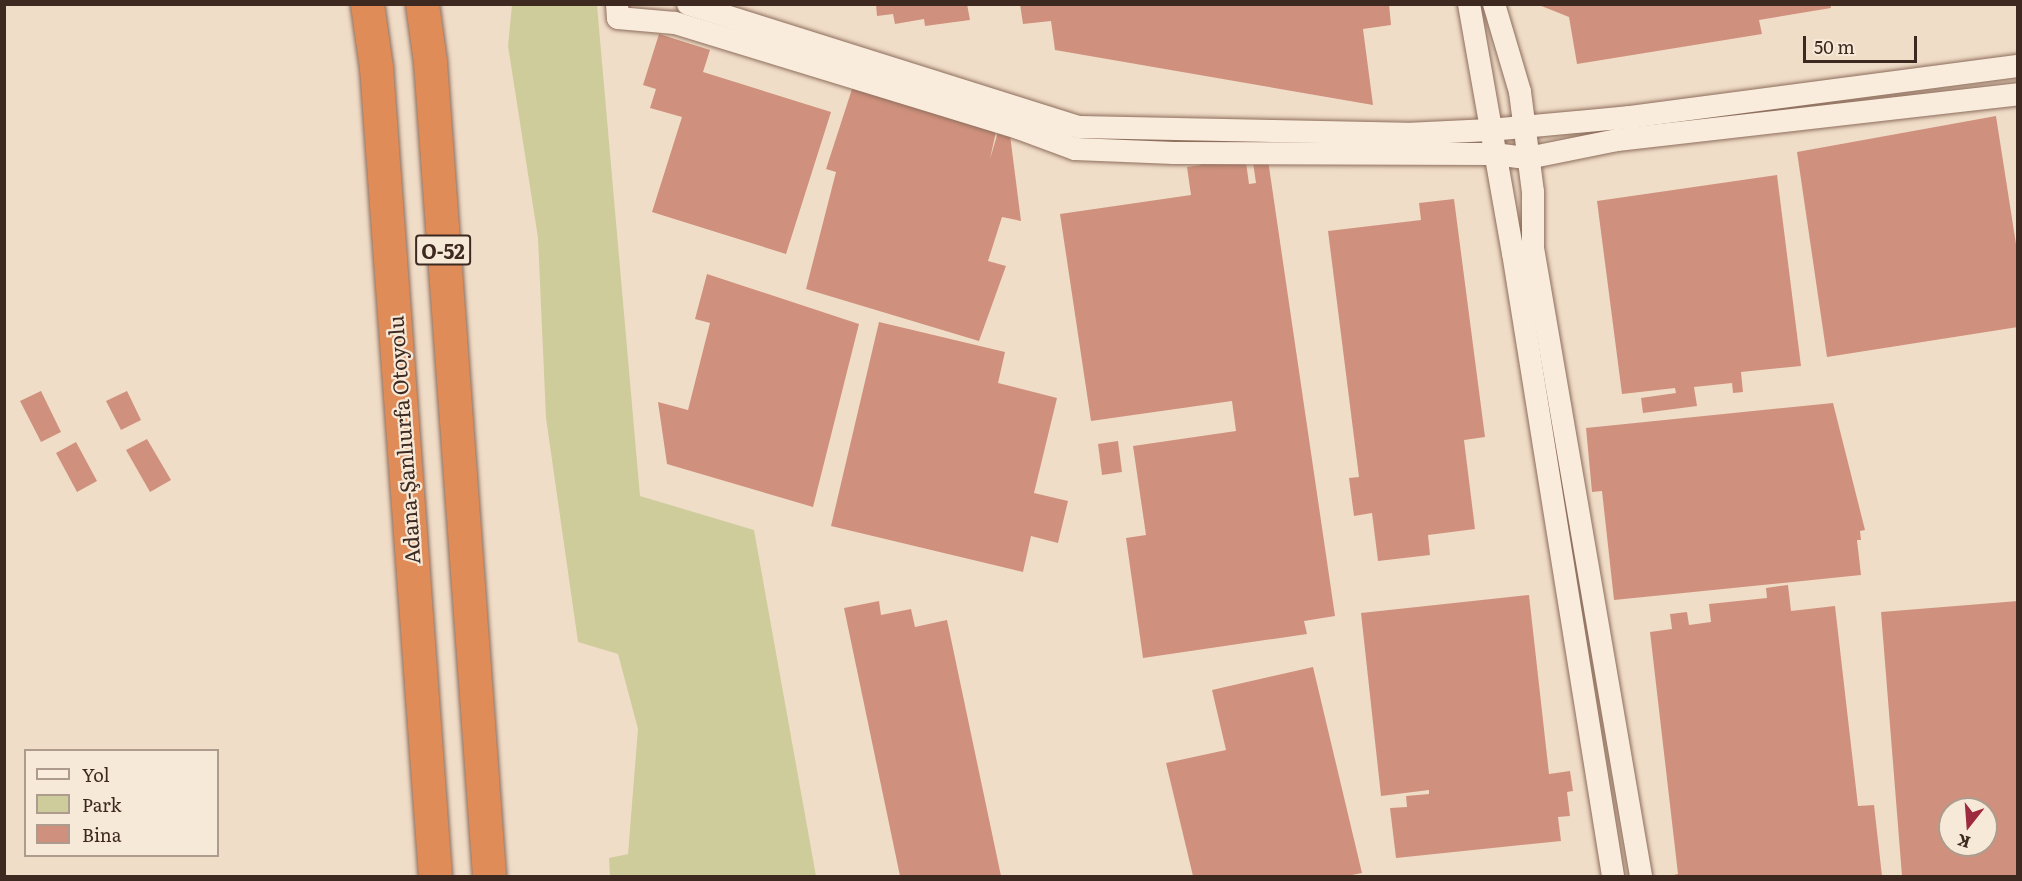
<!DOCTYPE html>
<meta charset="utf-8">
<style>
body{margin:0}
#map{position:relative;width:2022px;height:881px;overflow:hidden;background:#f0ddc8;font-family:Literata,serif}
div>[style]{position:absolute}
.green>*{inset:0;background:#cfcc9b}
.building>*{inset:0;background:#cf917d}
.roads{filter:drop-shadow(0 0 2px #8d6d5c) drop-shadow(0 0 2px #8d6d5c)}
.minor>*{height:22px;margin:-11px;padding:0 11px;transform-origin:11px;border-radius:11px;background:#faecdc}
.highway>*{height:33px;margin:-16.5px;padding:0 16.5px;transform-origin:16.5px;border-radius:16.5px;background:#e08c58}
span{translate:-50% -50%;white-space:nowrap;text-align:center;line-height:1.15;-webkit-text-stroke:4.5px #f7e9d8;paint-order:stroke}
.shield-label span{padding:2px 4px;background:#f7e9d8;border:2px solid;border-radius:4px;-webkit-text-stroke-width:0}
.shield-label{font-size:20px;color:#3d2920;font-weight:700}
.street-label{font-size:21px;color:#3d2920}
.frame{position:absolute;inset:0;border:6px solid #3d2920;pointer-events:none}
.legend{position:absolute;left:24px;top:749px;width:195px;height:108px;box-sizing:border-box;background:#f7e9d8;border:2px solid #ad9c8e;margin:0;padding:8px 10px;list-style:none;font-size:18px;color:#3d2920}
.legend li{display:flex;align-items:center;gap:12px;height:30px}
.legend b{width:30px;border:2px solid #ad9c8e}
.north{position:absolute;left:1938px;top:797px;width:60px;height:60px;box-sizing:border-box;background:#f7e9d8;border:2px solid #ad9c8e;border-radius:50%;rotate:197deg;font-size:16px;font-weight:700;line-height:24px;text-align:center;color:#3d2920}
.north::after{content:'';display:block;margin:auto;width:21px;height:27px;background:#9e2a3f;clip-path:polygon(50% 0,100% 100%,50% 72%,0 100%)}
.scale{position:absolute;left:1803px;top:36px;width:114px;height:27px;box-sizing:border-box;border:3px solid #3d2920;border-top:0;padding-left:8px;font-size:18px;line-height:21px;white-space:nowrap;color:#3d2920;-webkit-text-stroke:4px #f7e9d8;paint-order:stroke}
</style>
<div id="map">
<div class="green">
<i style="clip-path:polygon(512px 5px,597px 5px,640px 496px,754px 530px,816px 876px,610px 876px,609px 858px,628px 854px,638px 729px,618px 654px,578px 642px,546px 418px,538px 238px,508px 46px)"></i>
</div>
<div class="building">
<i style="clip-path:polygon(876px 4px,967px 4px,970px 20px,925px 26px,924px 19px,895px 24px,893px 14px,877px 16px)"></i>
<i style="clip-path:polygon(1020px 4px,1389px 4px,1391px 25px,1363px 29px,1373px 105px,1055px 50px,1051px 21px,1023px 24px)"></i>
<i style="clip-path:polygon(1830px 4px,1831px 8px,1759px 20px,1762px 34px,1577px 64px,1569px 17px,1539px 5px)"></i>
<i style="clip-path:polygon(659px 34px,710px 50px,703px 72px,831px 112px,786px 254px,652px 212px,682px 117px,650px 108px,656px 89px,643px 85px)"></i>
<i style="clip-path:polygon(854px 83px,997px 127px,990px 159px,998px 132px,1010px 135px,1021px 221px,1002px 217px,988px 261px,1006px 266px,979px 341px,806px 289px,836px 172px,826px 169px)"></i>
<i style="clip-path:polygon(1996px 116px,2018px 257px,2018px 327px,1827px 357px,1797px 152px)"></i>
<i style="clip-path:polygon(1245px 155px,1249px 184px,1256px 183px,1253px 162px,1268px 160px,1335px 616px,1304px 621px,1307px 634px,1143px 658px,1126px 538px,1146px 535px,1133px 446px,1236px 431px,1232px 401px,1091px 421px,1060px 214px,1191px 195px,1187px 167px,1201px 165px,1200px 161px)"></i>
<i style="clip-path:polygon(1777px 175px,1801px 366px,1741px 372px,1743px 392px,1733px 393px,1732px 383px,1694px 387px,1697px 406px,1643px 413px,1641px 398px,1676px 393px,1675px 388px,1622px 394px,1597px 201px)"></i>
<i style="clip-path:polygon(1454px 199px,1485px 437px,1464px 440px,1475px 529px,1428px 535px,1430px 555px,1378px 561px,1372px 513px,1354px 516px,1349px 478px,1359px 477px,1328px 231px,1421px 220px,1419px 203px)"></i>
<i style="clip-path:polygon(707px 274px,859px 324px,813px 507px,667px 464px,658px 402px,688px 410px,710px 323px,695px 319px)"></i>
<i style="clip-path:polygon(879px 322px,1005px 352px,998px 383px,1057px 398px,1034px 493px,1068px 501px,1058px 543px,1031px 536px,1023px 572px,831px 526px)"></i>
<i style="clip-path:polygon(41px 391px,61px 432px,41px 442px,20px 401px)"></i>
<i style="clip-path:polygon(127px 391px,141px 420px,121px 430px,106px 401px)"></i>
<i style="clip-path:polygon(1833px 403px,1865px 530px,1860px 531px,1861px 540px,1857px 540px,1861px 575px,1614px 600px,1602px 491px,1592px 492px,1586px 428px)"></i>
<i style="clip-path:polygon(147px 439px,171px 480px,150px 492px,126px 450px)"></i>
<i style="clip-path:polygon(1118px 441px,1122px 472px,1102px 475px,1098px 444px)"></i>
<i style="clip-path:polygon(76px 442px,97px 481px,77px 492px,56px 453px)"></i>
<i style="clip-path:polygon(1788px 585px,1791px 611px,1835px 606px,1858px 806px,1874px 805px,1882px 876px,1669px 876px,1678px 874px,1650px 632px,1672px 629px,1670px 614px,1687px 612px,1689px 625px,1711px 622px,1709px 604px,1767px 598px,1766px 588px)"></i>
<i style="clip-path:polygon(1529px 595px,1549px 774px,1570px 771px,1573px 791px,1567px 792px,1570px 816px,1558px 817px,1561px 841px,1396px 858px,1390px 808px,1407px 807px,1406px 796px,1429px 794px,1429px 790px,1381px 796px,1361px 613px)"></i>
<i style="clip-path:polygon(879px 601px,881px 615px,911px 609px,915px 627px,947px 620px,1001px 876px,900px 876px,844px 608px)"></i>
<i style="clip-path:polygon(evenodd,2018px 601px,2018px 876px,1902px 876px,1881px 612px,2018px 601px,1950px 809px,1986px 809px,1986px 845px,1950px 845px,1950px 809px)"></i>
<i style="clip-path:polygon(1313px 667px,1362px 873px,1347px 876px,1193px 876px,1166px 763px,1226px 750px,1212px 690px)"></i>
</div>
<div class="roads">
<div class="minor">
<i style="left:617px;top:4px;width:14px;rotate:86deg"></i>
<i style="left:618px;top:18px;width:57px;rotate:5deg"></i>
<i style="left:675px;top:23px;width:359px;rotate:17deg"></i>
<i style="left:1018px;top:128px;width:61px;rotate:20.2deg"></i>
<i style="left:1075px;top:149px;width:99px;rotate:2.3deg"></i>
<i style="left:1174px;top:153px;width:320px;rotate:0.2deg"></i>
<i style="left:1494px;top:154px;width:34px;rotate:7deg"></i>
<i style="left:1528px;top:158px;width:91px;rotate:-11.4deg"></i>
<i style="left:1617px;top:140px;width:404px;rotate:-6.5deg"></i>
<i style="left:688px;top:4px;width:410px;rotate:17.5deg"></i>
<i style="left:1079px;top:127px;width:327px;rotate:1.2deg"></i>
<i style="left:1406px;top:134px;width:84px;rotate:-2.7deg"></i>
<i style="left:1490px;top:130px;width:141px;rotate:-5.3deg"></i>
<i style="left:1630px;top:117px;width:391px;rotate:-7.5deg"></i>
<i style="left:1469px;top:4px;width:253px;rotate:80deg"></i>
<i style="left:1513px;top:253px;width:631px;rotate:80.88deg"></i>
<i style="left:1494px;top:4px;width:92px;rotate:73.5deg"></i>
<i style="left:1520px;top:92px;width:101px;rotate:82.6deg"></i>
<i style="left:1533px;top:192px;width:56px;rotate:90deg"></i>
<i style="left:1533px;top:248px;width:637px;rotate:80.24deg"></i>
</div>
<div class="highway">
<i style="left:367px;top:4px;width:64px;rotate:81.9deg"></i>
<i style="left:376px;top:67px;width:811px;rotate:85.83deg"></i>
<i style="left:422px;top:4px;width:59px;rotate:82.1deg"></i>
<i style="left:430px;top:62px;width:816px;rotate:85.85deg"></i>
</div>
</div>
<div class="shield-label">
<span style="left:443px;top:250px">O-52</span>
</div>
<div class="street-label">
<span style="left:403px;top:440px;rotate:-94deg">Adana-Şanlıurfa Otoyolu</span>
</div>
<div class="frame"></div>
<ul class="legend">
<li><b style="height:8px;background:#faecdc"></b>Yol</li>
<li><b style="height:16px;background:#cfcc9b"></b>Park</li>
<li><b style="height:16px;background:#cf917d"></b>Bina</li>
</ul>
<div class="north">K</div>
<div class="scale">50 m</div>
</div>
